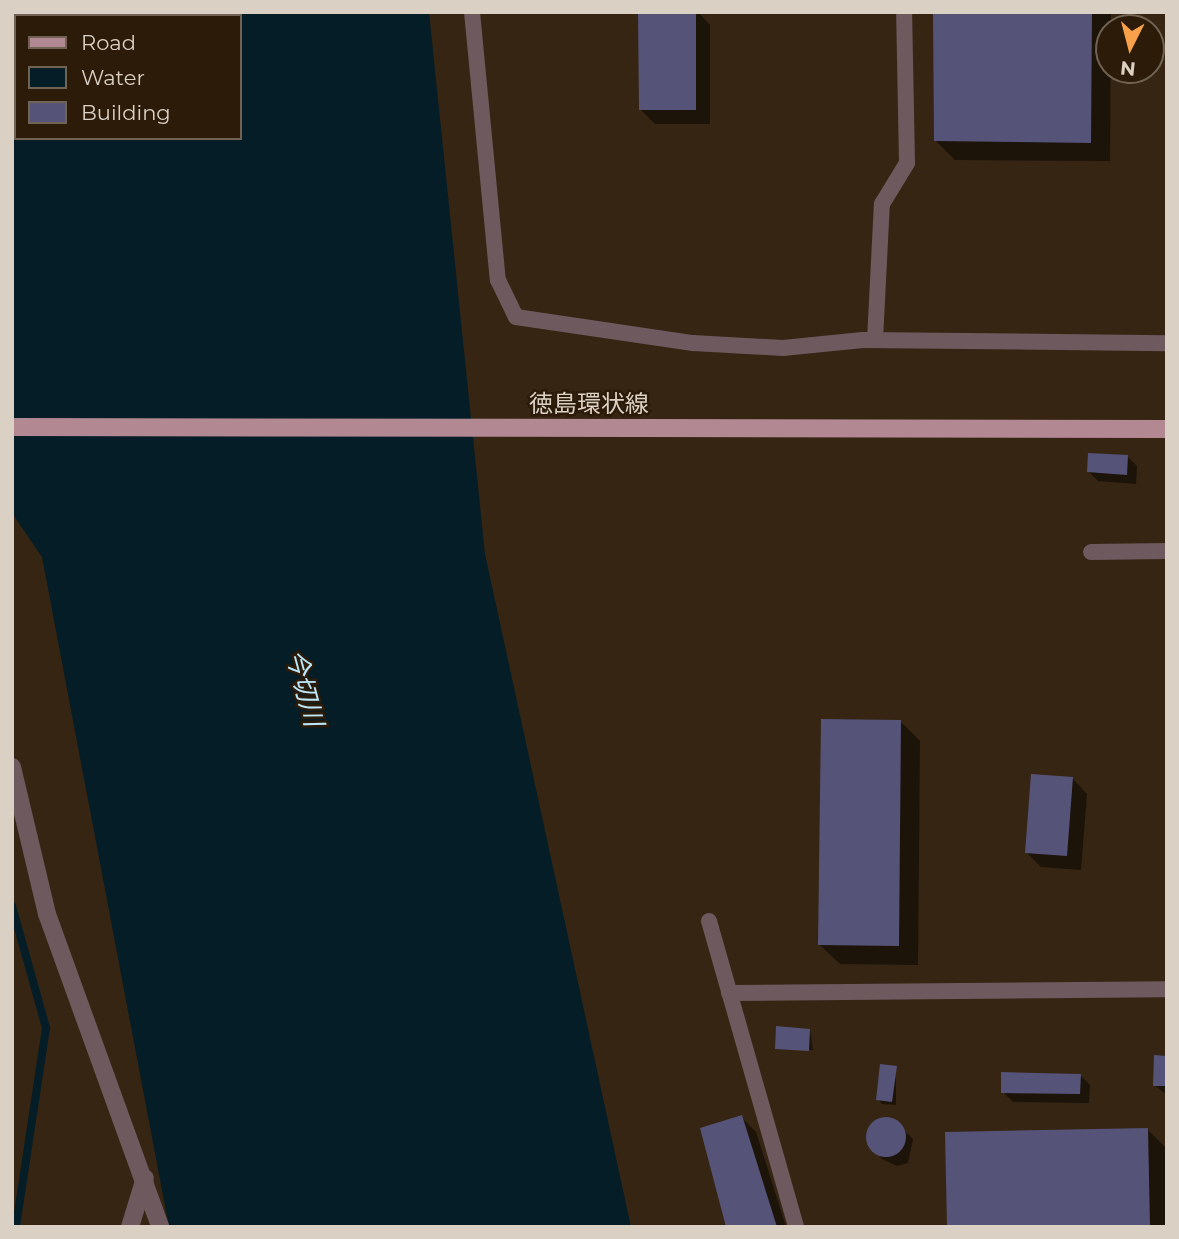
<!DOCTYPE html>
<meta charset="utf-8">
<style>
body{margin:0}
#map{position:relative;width:1179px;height:1239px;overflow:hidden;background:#352512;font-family:Montserrat,"Noto Sans JP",sans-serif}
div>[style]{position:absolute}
.water>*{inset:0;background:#041d27}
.shadow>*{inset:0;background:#0007}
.stream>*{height:8px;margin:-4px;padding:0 4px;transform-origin:4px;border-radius:4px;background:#041d27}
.building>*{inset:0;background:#565379}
.round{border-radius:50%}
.service>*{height:16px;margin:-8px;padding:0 8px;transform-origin:8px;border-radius:8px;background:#6d595e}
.minor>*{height:18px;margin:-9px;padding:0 9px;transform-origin:9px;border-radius:9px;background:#6d595e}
.primary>*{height:18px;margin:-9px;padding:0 9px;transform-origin:9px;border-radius:9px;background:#b28993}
span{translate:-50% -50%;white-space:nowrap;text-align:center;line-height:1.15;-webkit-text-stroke:5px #2b1b08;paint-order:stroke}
.street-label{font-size:24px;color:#dbd0c4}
.water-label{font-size:26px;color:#bbe8fc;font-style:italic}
.frame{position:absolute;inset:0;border:14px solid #dbd0c4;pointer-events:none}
.legend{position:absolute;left:14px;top:14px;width:228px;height:126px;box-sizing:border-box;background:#2b1b08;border:2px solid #716353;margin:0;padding:9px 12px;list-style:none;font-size:21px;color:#dbd0c4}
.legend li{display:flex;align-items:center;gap:14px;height:35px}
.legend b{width:35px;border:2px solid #716353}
.north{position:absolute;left:1095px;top:14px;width:70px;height:70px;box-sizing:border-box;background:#2b1b08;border:2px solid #716353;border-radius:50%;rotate:186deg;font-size:19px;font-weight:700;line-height:28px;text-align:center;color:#dbd0c4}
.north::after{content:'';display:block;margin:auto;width:24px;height:32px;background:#f8a14a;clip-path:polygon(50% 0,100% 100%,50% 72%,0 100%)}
</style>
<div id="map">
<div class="water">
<i style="clip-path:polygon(evenodd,12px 12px,429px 12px,485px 554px,631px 1227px,169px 1227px,42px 557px,12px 513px,12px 12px,16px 16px,240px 16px,240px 138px,16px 138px,16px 16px)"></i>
</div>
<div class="shadow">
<i style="clip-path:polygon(640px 12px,698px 12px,710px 25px,710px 124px,655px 124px,640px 109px)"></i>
<i style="clip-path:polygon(935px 12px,1111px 12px,1110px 161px,955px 160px,935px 140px)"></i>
<i style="clip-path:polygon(1127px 456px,1137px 466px,1136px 484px,1098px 481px,1089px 472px)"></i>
<i style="clip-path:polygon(901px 722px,920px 741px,918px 965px,840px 964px,820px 945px)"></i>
<i style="clip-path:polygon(1073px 779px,1087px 794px,1081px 870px,1041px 867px,1026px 852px)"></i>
<i style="clip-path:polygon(810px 1030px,813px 1050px,776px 1048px)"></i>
<i style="clip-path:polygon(1167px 1058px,1167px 1095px,1154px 1085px)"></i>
<i style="clip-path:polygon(896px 1068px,896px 1105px,882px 1104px,878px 1099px)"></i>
<i style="clip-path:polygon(1080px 1075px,1090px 1085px,1089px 1103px,1013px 1102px,1003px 1092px)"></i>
<i style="clip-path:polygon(741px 1117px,756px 1132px,786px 1227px,728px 1227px)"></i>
<i style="clip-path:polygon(893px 1120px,913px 1139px,908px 1163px,897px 1166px,882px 1159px,867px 1138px,875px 1123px)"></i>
<i style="clip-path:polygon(1147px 1129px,1167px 1149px,1167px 1227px,949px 1227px)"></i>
</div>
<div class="stream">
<i style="left:12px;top:906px;width:127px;rotate:74.4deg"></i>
<i style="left:46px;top:1028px;width:201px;rotate:98.6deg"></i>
</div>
<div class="building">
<i style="clip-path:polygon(638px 12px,696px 12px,696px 110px,639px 110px)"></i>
<i style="clip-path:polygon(933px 12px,1092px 12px,1091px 143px,934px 141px)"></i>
<i style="clip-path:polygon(1088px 453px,1128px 455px,1127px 475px,1087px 472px)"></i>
<i style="clip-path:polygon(821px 719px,901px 720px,899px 946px,818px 945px)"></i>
<i style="clip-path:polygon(1031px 774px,1073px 777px,1067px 856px,1025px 853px)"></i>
<i style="clip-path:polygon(776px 1026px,810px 1029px,809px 1051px,775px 1049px)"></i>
<i style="clip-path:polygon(1154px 1055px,1167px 1056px,1167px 1086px,1153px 1086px)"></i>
<i style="clip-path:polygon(880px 1064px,897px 1066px,892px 1102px,876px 1100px)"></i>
<i style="clip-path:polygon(1001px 1072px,1081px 1074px,1080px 1094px,1001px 1093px)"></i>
<i style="clip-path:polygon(742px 1115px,777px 1227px,726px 1227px,700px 1128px)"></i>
<i class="round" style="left:866px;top:1117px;width:40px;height:40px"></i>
<i style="clip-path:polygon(1148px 1128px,1150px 1227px,947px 1227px,945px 1132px)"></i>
</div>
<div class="service">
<i style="left:472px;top:12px;width:269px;rotate:84.5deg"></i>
<i style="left:498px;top:280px;width:41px;rotate:64.1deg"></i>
<i style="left:516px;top:317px;width:179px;rotate:8.4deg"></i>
<i style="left:693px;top:343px;width:90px;rotate:3.2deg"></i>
<i style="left:783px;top:348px;width:80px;rotate:-5.7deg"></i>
<i style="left:863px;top:340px;width:304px;rotate:0.6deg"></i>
<i style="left:875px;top:340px;width:136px;rotate:-87.1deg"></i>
<i style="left:882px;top:204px;width:48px;rotate:-58.6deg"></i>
<i style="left:907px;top:163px;width:151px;rotate:-91.1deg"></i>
<i style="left:1091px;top:552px;width:76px;rotate:-0.8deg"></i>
<i style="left:709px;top:921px;width:318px;rotate:74.1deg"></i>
<i style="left:729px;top:993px;width:438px;rotate:-0.5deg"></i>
</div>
<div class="minor">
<i style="left:12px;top:767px;width:151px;rotate:76.6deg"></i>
<i style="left:47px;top:914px;width:333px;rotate:70.1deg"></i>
<i style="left:130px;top:1227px;width:51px;rotate:-73deg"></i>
</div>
<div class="primary">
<i style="left:12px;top:427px;width:1155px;rotate:0.1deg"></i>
</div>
<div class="street-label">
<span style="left:589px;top:404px">徳島環状線</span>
</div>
<div class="water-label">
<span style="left:304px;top:688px;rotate:75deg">今切川</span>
</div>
<div class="frame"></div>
<ul class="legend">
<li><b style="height:9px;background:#b28993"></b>Road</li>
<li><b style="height:19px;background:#041d27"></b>Water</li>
<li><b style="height:19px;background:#565379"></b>Building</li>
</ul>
<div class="north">N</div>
</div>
